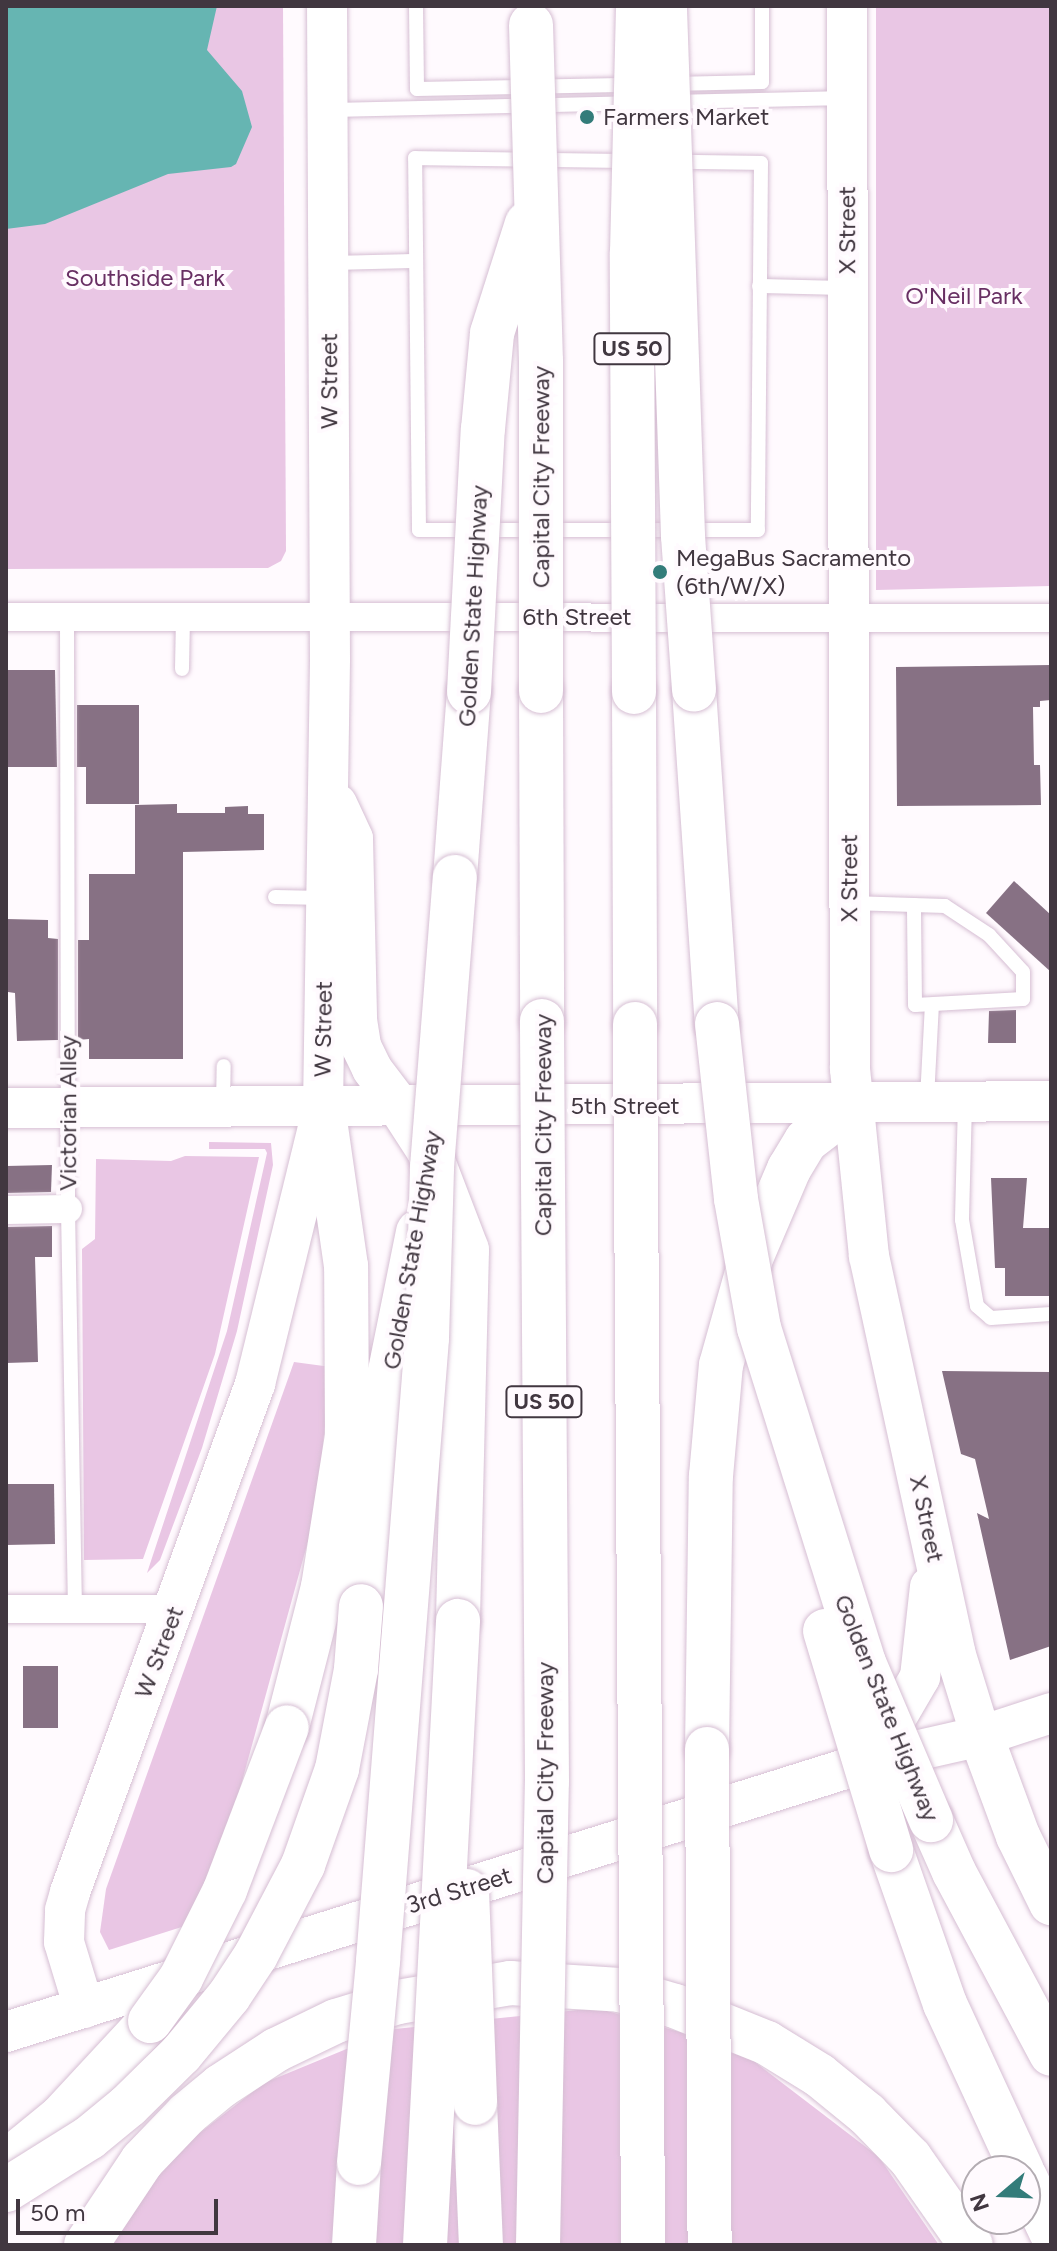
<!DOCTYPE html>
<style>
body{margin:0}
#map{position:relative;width:1057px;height:2251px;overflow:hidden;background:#fffafe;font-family:Figtree,sans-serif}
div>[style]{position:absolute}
.green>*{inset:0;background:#e9c6e4}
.water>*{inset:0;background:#66b5b2}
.building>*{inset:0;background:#877184}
.roads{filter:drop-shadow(0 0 2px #d6bed3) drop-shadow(0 0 2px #d6bed3)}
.lane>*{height:14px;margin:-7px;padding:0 7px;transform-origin:7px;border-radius:7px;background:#fff}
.street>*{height:28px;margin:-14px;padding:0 14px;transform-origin:14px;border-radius:14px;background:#fff}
.secondary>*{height:40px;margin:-20px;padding:0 20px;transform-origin:20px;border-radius:20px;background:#fff}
.highway>*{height:44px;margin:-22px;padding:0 22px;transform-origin:22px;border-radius:22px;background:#fff}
.bridges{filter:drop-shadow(0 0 2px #d6bed3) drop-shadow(0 0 2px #d6bed3)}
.highway-bridge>*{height:44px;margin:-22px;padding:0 22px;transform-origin:22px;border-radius:22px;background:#fff}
.dots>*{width:22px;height:22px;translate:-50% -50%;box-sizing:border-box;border:4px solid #fffafe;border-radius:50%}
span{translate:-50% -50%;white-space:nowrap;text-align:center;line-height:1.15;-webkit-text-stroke:8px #fffafe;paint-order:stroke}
.shield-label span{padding:2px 6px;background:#fffafe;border:2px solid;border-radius:6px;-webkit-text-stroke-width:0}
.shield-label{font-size:22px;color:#413740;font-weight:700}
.poi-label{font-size:24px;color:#413740}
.left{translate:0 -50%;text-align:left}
.street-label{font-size:24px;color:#413740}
.park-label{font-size:24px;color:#682f63}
.frame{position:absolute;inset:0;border:8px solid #413740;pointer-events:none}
.north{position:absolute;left:961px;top:2155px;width:80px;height:80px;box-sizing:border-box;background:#fffafe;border:2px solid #b3acb2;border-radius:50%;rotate:251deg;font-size:22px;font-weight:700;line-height:32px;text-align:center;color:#413740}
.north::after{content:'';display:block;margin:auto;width:28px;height:36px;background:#337c7a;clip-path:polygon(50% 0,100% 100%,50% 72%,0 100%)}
.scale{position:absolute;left:16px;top:2199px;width:202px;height:36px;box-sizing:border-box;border:4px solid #413740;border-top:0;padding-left:10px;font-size:24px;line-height:28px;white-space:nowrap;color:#413740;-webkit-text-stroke:6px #fffafe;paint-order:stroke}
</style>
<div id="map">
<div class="green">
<i style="clip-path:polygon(6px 6px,283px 6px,286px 551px,281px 561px,268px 568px,6px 569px)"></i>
<i style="clip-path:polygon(876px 6px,1051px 6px,1051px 586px,876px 590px)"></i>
<i style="clip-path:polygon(209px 1142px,271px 1143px,273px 1165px,237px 1331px,202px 1448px,160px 1560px,147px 1573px,227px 1331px,267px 1153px,265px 1149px,209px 1149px)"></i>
<i style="clip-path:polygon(185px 1156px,259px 1157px,215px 1354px,143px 1559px,84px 1560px,82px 1249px,95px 1239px,96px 1159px,171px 1161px)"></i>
<i style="clip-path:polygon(294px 1362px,331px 1367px,316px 1512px,227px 1836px,188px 1925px,109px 1950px,100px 1932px,106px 1889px)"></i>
<i style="clip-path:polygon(597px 2008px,738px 2049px,879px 2157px,939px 2245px,110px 2245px,156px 2167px,264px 2083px,395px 2029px)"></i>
</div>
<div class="water">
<i style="clip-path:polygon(6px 6px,217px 6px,207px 50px,242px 91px,252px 127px,236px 164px,231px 167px,168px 174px,45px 224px,6px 229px)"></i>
</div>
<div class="building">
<i style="clip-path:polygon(1051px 665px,1051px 700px,1040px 701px,1040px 707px,1033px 707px,1034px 765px,1040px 765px,1041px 805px,897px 806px,896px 667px)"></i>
<i style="clip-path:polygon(7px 670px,55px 670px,57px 767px,7px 767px)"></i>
<i style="clip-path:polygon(77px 705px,139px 705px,139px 804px,86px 804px,86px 767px,77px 767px)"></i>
<i style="clip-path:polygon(177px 804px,177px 813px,225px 813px,225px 807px,248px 806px,248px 814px,264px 814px,264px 850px,183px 852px,183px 1059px,89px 1059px,89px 1039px,78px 1040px,78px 940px,89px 940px,89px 874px,135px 874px,135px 805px)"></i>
<i style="clip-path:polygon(1014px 881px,1051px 915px,1051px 972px,986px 913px)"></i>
<i style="clip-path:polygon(6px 919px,48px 920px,48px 938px,58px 939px,58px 1040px,17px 1041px,15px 993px,8px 992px)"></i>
<i style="clip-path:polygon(1016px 1010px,1016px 1043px,988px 1043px,989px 1011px)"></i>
<i style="clip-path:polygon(52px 1165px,51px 1192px,6px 1193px,6px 1166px)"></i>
<i style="clip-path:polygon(991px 1178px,1027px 1178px,1023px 1228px,1051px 1228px,1051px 1296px,1005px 1296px,1005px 1268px,995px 1268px)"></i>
<i style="clip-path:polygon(52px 1226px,52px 1257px,35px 1257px,38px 1362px,6px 1363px,6px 1227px)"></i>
<i style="clip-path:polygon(942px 1371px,1051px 1372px,1051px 1646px,1010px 1660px,977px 1513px,989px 1519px,975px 1459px,961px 1454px)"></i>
<i style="clip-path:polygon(6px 1484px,54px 1484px,55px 1544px,6px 1545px)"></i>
<i style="clip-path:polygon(23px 1666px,58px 1666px,58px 1728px,23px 1728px)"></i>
</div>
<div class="roads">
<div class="lane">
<i style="left:416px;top:6px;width:83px;rotate:89.3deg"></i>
<i style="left:417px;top:89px;width:216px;rotate:-1.1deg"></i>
<i style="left:670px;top:84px;width:92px;rotate:-1.2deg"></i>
<i style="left:762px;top:82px;width:76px;rotate:-90deg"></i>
<i style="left:671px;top:102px;width:176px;rotate:-1.3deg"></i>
<i style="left:332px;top:110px;width:299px;rotate:-1.3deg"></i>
<i style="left:415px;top:158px;width:346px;rotate:0.8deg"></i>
<i style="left:761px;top:163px;width:367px;rotate:90.5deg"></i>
<i style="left:758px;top:530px;width:339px;rotate:180deg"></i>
<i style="left:419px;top:530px;width:372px;rotate:-90.6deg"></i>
<i style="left:329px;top:263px;width:87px;rotate:-1.3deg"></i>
<i style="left:759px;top:286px;width:87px;rotate:1.3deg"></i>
<i style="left:67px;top:617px;width:592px;rotate:89.9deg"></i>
<i style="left:68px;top:1209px;width:399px;rotate:89deg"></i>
<i style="left:182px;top:669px;width:52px;rotate:-88.9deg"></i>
<i style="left:275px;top:897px;width:49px;rotate:1.2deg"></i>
<i style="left:851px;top:903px;width:94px;rotate:1.8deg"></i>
<i style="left:945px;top:906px;width:53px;rotate:33.4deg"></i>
<i style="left:989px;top:935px;width:50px;rotate:47.4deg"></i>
<i style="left:1023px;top:972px;width:27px;rotate:90deg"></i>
<i style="left:1023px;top:999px;width:108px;rotate:176.8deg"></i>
<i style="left:915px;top:1005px;width:100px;rotate:-90.6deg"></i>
<i style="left:927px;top:1099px;width:94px;rotate:-87deg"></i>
<i style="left:965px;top:1103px;width:117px;rotate:91.5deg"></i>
<i style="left:962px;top:1220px;width:87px;rotate:80.1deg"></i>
<i style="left:977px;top:1306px;width:18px;rotate:41deg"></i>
<i style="left:991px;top:1318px;width:60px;rotate:-3.8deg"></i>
<i style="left:223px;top:1105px;width:39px;rotate:-89deg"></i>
</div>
<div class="street">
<i style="left:6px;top:617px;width:1045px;rotate:0.05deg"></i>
<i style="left:6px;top:1210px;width:62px;rotate:-0.9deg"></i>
<i style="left:6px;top:1609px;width:170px"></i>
</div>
<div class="secondary">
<i style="left:847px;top:6px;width:1063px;rotate:89.84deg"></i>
<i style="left:850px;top:1069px;width:188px;rotate:84.2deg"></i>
<i style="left:869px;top:1256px;width:405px;rotate:77.7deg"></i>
<i style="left:955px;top:1652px;width:88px;rotate:72.8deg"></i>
<i style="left:337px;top:804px;width:38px;rotate:65deg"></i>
<i style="left:353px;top:839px;width:181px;rotate:88.7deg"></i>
<i style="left:357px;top:1020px;width:26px;rotate:81deg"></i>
<i style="left:361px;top:1046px;width:25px;rotate:64deg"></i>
<i style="left:372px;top:1069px;width:46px;rotate:52.9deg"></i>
<i style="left:6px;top:1108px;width:1045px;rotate:-0.38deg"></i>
<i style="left:877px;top:1751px;width:86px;rotate:-59.8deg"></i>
<i style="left:920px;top:1677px;width:91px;rotate:-83.7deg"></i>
<i style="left:84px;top:2008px;width:69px;rotate:-106.9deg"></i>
<i style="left:64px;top:1942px;width:32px;rotate:-88deg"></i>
<i style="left:65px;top:1910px;width:19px;rotate:-74deg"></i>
<i style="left:70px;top:1892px;width:541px;rotate:-69.99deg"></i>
<i style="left:255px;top:1384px;width:285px;rotate:-76.2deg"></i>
<i style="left:323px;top:1107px;width:448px;rotate:-89.1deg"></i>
<i style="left:330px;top:659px;width:653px;rotate:-90.26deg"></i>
<i style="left:6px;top:2032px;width:906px;rotate:-17.4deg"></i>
<i style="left:871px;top:1761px;width:113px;rotate:-12.8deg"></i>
<i style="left:981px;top:1736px;width:74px;rotate:-18.2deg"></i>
</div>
<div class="highway">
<i style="left:694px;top:690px;width:335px;rotate:86.1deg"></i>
<i style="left:541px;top:691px;width:330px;rotate:89.8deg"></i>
<i style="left:634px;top:692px;width:332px;rotate:89.8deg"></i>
<i style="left:455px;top:877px;width:186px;rotate:-85.7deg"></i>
<i style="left:400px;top:1106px;width:54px;rotate:57.2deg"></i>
<i style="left:429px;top:1151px;width:106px;rotate:69deg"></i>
<i style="left:467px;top:1250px;width:371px;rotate:91.4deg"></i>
<i style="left:361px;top:1606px;width:232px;rotate:-83.1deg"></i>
<i style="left:389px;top:1376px;width:147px;rotate:-78.6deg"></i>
<i style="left:287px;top:1727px;width:145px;rotate:-75.6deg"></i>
<i style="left:323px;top:1587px;width:154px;rotate:-81deg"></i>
<i style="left:347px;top:1435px;width:169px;rotate:-90.3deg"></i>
<i style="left:346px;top:1266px;width:161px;rotate:-98.2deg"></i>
<i style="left:981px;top:1736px;width:107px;rotate:69.7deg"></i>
<i style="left:1018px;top:1836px;width:75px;rotate:63.8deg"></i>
<i style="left:707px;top:1749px;width:273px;rotate:-89.2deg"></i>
<i style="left:711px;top:1476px;width:111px;rotate:-84.9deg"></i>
<i style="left:721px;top:1365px;width:111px;rotate:-74.3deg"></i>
<i style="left:751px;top:1258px;width:97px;rotate:-66.9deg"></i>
<i style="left:789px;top:1169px;width:33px;rotate:-59deg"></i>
<i style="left:806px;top:1141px;width:59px;rotate:-37.5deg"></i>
<i style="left:931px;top:1820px;width:57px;rotate:66.1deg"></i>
<i style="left:954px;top:1872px;width:206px;rotate:61.9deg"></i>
<i style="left:891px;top:1850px;width:163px;rotate:70.7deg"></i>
<i style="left:945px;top:2004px;width:184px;rotate:65.2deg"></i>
<i style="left:475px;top:2103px;width:142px;rotate:87.6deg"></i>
<i style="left:6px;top:2162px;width:71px;rotate:-39.3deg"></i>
<i style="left:61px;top:2117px;width:131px;rotate:-47.2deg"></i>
<i style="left:1025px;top:2177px;width:61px;rotate:64.7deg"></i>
<i style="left:86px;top:2245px;width:101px;rotate:-56.3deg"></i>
<i style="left:142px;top:2161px;width:65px;rotate:-46.2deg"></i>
<i style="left:187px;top:2114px;width:44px;rotate:-39.5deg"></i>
<i style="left:221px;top:2086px;width:66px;rotate:-33.2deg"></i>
<i style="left:276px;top:2050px;width:67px;rotate:-25.8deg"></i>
<i style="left:336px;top:2021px;width:65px;rotate:-17deg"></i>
<i style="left:398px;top:2002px;width:114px;rotate:-9.6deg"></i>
<i style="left:510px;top:1983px;width:110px;rotate:3.6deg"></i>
<i style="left:620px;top:1990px;width:57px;rotate:16.2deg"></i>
<i style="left:675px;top:2006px;width:99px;rotate:21.9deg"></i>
<i style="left:767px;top:2043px;width:61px;rotate:31.6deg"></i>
<i style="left:819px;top:2075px;width:62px;rotate:39.1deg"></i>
<i style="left:867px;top:2114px;width:62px;rotate:45.7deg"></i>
<i style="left:910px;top:2158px;width:106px;rotate:55deg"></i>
<i style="left:354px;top:2245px;width:82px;rotate:-86.5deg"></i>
</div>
</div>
<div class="bridges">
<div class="highway-bridge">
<i style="left:665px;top:9px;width:527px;rotate:88.04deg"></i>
<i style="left:683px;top:536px;width:154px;rotate:85.9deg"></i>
<i style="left:531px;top:25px;width:336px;rotate:88.3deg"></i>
<i style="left:541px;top:361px;width:330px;rotate:90deg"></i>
<i style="left:469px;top:692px;width:263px;rotate:-87deg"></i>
<i style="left:483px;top:429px;width:96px;rotate:-84.6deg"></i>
<i style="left:492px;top:333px;width:115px;rotate:-72.3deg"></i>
<i style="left:634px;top:692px;width:439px;rotate:-90.3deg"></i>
<i style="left:632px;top:253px;width:247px;rotate:-88.6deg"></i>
<i style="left:635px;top:1024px;width:1221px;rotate:89.62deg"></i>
<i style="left:717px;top:1024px;width:176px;rotate:83.8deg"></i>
<i style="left:736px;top:1199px;width:131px;rotate:79.9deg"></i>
<i style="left:759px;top:1328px;width:351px;rotate:72.6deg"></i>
<i style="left:864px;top:1663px;width:171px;rotate:66.9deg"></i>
<i style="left:825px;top:1631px;width:229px;rotate:73.2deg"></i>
<i style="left:707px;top:1749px;width:496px;rotate:89.7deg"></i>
<i style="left:467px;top:1891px;width:212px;rotate:87.8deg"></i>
<i style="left:150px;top:2021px;width:53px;rotate:-54.2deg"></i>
<i style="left:181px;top:1978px;width:98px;rotate:-63.4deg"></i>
<i style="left:225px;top:1890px;width:174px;rotate:-69.2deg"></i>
<i style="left:359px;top:2163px;width:203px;rotate:-84.6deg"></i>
<i style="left:378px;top:1961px;width:625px;rotate:-85.5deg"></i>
<i style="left:427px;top:1338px;width:171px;rotate:-88.3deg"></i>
<i style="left:432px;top:1167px;width:291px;rotate:-85.5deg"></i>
<i style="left:6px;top:2190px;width:98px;rotate:-32.1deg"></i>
<i style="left:89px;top:2138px;width:50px;rotate:-39.4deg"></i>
<i style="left:128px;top:2106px;width:74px;rotate:-44.5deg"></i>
<i style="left:181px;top:2054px;width:75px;rotate:-50.4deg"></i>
<i style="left:229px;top:1996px;width:49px;rotate:-56.6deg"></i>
<i style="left:256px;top:1955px;width:102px;rotate:-62.4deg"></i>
<i style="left:303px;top:1865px;width:102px;rotate:-70.5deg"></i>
<i style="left:337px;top:1769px;width:102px;rotate:-79.2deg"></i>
<i style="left:356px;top:1669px;width:63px;rotate:-85.5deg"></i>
<i style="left:425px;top:2245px;width:625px;rotate:-86.97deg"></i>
<i style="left:538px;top:2245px;width:463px;rotate:-88.9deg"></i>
<i style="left:547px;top:1782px;width:761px;rotate:-90.38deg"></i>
</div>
</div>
<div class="dots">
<i style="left:587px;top:117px;background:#337c7a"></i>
<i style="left:660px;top:572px;background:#337c7a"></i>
</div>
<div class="shield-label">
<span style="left:632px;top:349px">US 50</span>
<span style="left:544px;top:1402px">US 50</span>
</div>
<div class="poi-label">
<span class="left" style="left:603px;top:117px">Farmers Market</span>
<span class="left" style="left:676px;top:572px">MegaBus Sacramento<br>(6th/W/X)</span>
</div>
<div class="street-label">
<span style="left:847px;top:230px;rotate:-90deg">X Street</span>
<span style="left:329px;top:381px;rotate:-90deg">W Street</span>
<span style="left:541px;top:477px;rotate:-90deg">Capital City Freeway</span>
<span style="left:473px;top:606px;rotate:-87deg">Golden State Highway</span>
<span style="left:577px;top:617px">6th Street</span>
<span style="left:849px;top:878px;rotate:-90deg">X Street</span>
<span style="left:323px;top:1029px;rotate:-89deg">W Street</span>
<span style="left:625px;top:1106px">5th Street</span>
<span style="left:68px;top:1113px;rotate:-90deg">Victorian Alley</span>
<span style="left:543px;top:1125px;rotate:-90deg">Capital City Freeway</span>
<span style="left:412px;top:1250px;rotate:-80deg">Golden State Highway</span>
<span style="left:927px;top:1519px;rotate:78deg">X Street</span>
<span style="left:159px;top:1652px;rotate:-69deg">W Street</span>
<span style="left:887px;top:1708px;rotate:68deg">Golden State Highway</span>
<span style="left:545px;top:1773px;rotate:-90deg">Capital City Freeway</span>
<span style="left:459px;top:1890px;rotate:-17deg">3rd Street</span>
</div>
<div class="park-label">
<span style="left:145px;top:278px">Southside Park</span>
<span style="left:964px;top:296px">O'Neil Park</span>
</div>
<div class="frame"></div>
<div class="north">N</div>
<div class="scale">50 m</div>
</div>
